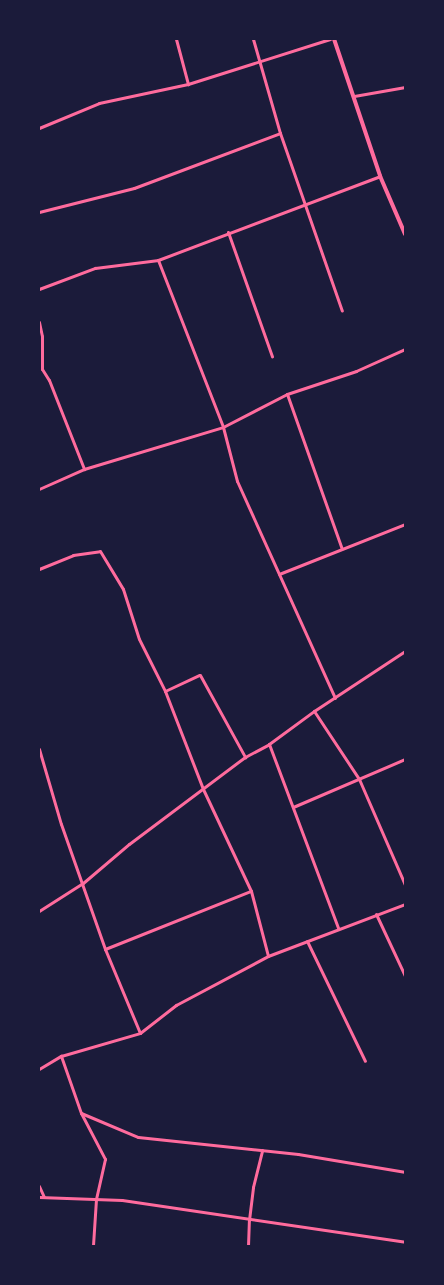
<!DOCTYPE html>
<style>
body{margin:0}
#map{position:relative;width:444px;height:1285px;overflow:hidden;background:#1b1b3a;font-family:"Times New Roman",serif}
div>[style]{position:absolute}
.minor>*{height:3px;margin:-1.5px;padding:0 1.5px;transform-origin:1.5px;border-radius:1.5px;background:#ff6b9d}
.tertiary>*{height:4px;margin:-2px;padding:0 2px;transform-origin:2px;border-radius:2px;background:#ff6b9d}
span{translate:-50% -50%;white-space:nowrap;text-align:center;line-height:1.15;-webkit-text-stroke:5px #1b1b3a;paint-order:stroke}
.frame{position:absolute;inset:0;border:40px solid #1b1b3a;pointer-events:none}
</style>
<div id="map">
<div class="minor">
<i style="left:176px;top:39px;width:47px;rotate:75.1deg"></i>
<i style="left:253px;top:39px;width:98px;rotate:74deg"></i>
<i style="left:280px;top:133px;width:188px;rotate:70.8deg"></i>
<i style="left:354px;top:96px;width:52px;rotate:-10deg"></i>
<i style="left:39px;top:128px;width:65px;rotate:-22.6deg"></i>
<i style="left:99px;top:103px;width:91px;rotate:-12.1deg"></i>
<i style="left:188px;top:84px;width:149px;rotate:-17.6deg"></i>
<i style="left:39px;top:212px;width:98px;rotate:-14.2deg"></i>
<i style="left:134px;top:188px;width:156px;rotate:-20.6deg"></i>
<i style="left:228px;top:232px;width:132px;rotate:70.5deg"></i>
<i style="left:158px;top:260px;width:179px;rotate:68.7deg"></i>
<i style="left:223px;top:427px;width:56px;rotate:75.5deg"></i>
<i style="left:237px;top:481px;width:238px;rotate:65.7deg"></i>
<i style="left:39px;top:289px;width:60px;rotate:-20.6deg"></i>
<i style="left:95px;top:268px;width:64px;rotate:-7.2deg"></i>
<i style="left:158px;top:260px;width:237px;rotate:-20.7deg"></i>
<i style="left:39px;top:322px;width:14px;rotate:78deg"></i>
<i style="left:42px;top:336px;width:33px;rotate:90deg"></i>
<i style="left:42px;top:369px;width:13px;rotate:58deg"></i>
<i style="left:49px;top:380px;width:96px;rotate:68.5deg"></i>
<i style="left:287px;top:394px;width:164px;rotate:70.5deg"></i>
<i style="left:39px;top:489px;width:49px;rotate:-24deg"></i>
<i style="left:84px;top:469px;width:145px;rotate:-16.8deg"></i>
<i style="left:223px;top:427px;width:72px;rotate:-27.3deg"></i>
<i style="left:287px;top:394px;width:73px;rotate:-18.4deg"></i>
<i style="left:356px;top:371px;width:54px;rotate:-24.2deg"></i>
<i style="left:39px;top:569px;width:37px;rotate:-22deg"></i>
<i style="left:73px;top:555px;width:27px;rotate:-8deg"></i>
<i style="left:100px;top:551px;width:44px;rotate:58.8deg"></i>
<i style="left:123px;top:589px;width:52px;rotate:72.3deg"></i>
<i style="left:139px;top:639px;width:58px;rotate:63.4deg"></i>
<i style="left:165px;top:691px;width:105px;rotate:68.8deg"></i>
<i style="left:203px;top:789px;width:113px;rotate:64.8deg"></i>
<i style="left:279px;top:574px;width:136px;rotate:-21.6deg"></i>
<i style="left:165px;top:691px;width:38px;rotate:-25deg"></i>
<i style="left:200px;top:675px;width:94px;rotate:61.2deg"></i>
<i style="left:314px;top:711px;width:82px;rotate:56.5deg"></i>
<i style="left:359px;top:779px;width:116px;rotate:66.5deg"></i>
<i style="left:269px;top:744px;width:197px;rotate:69.4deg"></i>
<i style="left:39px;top:749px;width:78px;rotate:73.7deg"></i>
<i style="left:61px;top:824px;width:133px;rotate:70.6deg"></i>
<i style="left:105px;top:949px;width:91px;rotate:67.4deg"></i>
<i style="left:293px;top:807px;width:122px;rotate:-23.2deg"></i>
<i style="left:39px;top:911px;width:52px;rotate:-32.5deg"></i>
<i style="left:83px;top:883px;width:60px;rotate:-40.3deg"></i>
<i style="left:129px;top:844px;width:145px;rotate:-36.9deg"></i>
<i style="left:245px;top:757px;width:27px;rotate:-28deg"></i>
<i style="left:269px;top:744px;width:56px;rotate:-36.3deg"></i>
<i style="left:314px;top:711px;width:109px;rotate:-33.4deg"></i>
<i style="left:376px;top:914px;width:68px;rotate:64.9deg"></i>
<i style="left:307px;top:941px;width:133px;rotate:64.2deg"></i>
<i style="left:105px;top:949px;width:157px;rotate:-21.7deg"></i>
<i style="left:251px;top:891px;width:67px;rotate:75.3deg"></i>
<i style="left:61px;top:1056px;width:60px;rotate:70.7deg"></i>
<i style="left:81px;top:1113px;width:52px;rotate:62.4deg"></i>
<i style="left:105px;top:1159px;width:41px;rotate:102.7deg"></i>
<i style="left:96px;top:1199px;width:47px;rotate:93.7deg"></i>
<i style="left:39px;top:1069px;width:26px;rotate:-31deg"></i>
<i style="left:61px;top:1056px;width:82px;rotate:-16.2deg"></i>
<i style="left:140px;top:1033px;width:46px;rotate:-37.9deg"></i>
<i style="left:176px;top:1005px;width:104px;rotate:-28deg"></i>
<i style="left:268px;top:956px;width:147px;rotate:-20.8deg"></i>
<i style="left:81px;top:1113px;width:62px;rotate:22.8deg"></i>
<i style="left:138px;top:1137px;width:161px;rotate:6.1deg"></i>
<i style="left:298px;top:1154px;width:109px;rotate:9.5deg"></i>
<i style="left:39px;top:1186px;width:12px;rotate:66deg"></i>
<i style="left:39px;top:1197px;width:83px;rotate:2.1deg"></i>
<i style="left:122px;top:1200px;width:286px;rotate:8.4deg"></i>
<i style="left:248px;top:1246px;width:26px;rotate:-88deg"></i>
<i style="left:249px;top:1220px;width:33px;rotate:-83deg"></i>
<i style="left:253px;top:1187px;width:38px;rotate:-76deg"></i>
</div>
<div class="tertiary">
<i style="left:334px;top:39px;width:145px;rotate:71.4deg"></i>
<i style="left:380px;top:176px;width:63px;rotate:66.7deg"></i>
</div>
<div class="frame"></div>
</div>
